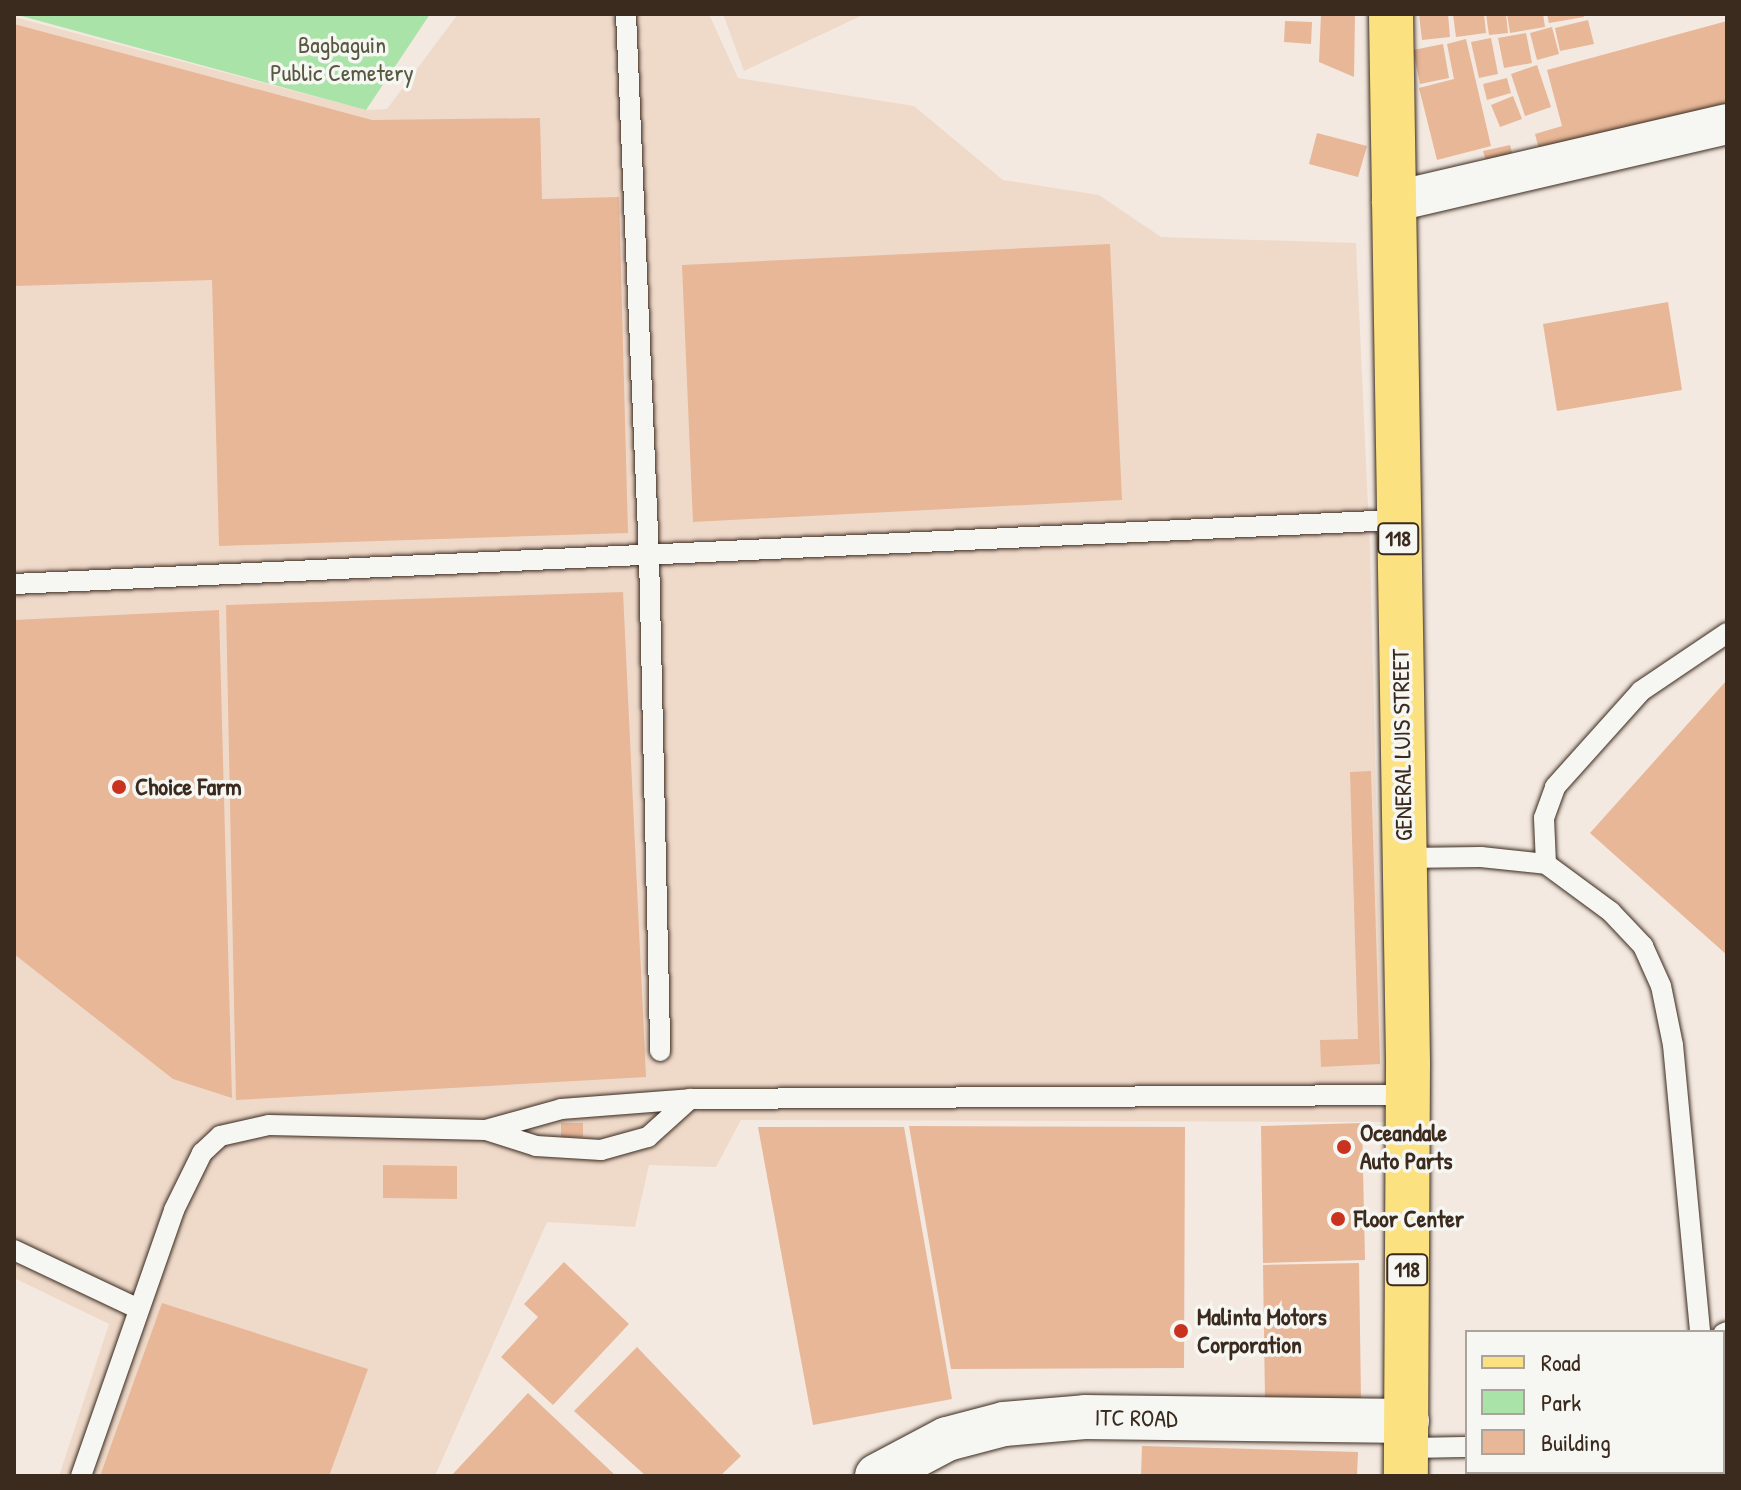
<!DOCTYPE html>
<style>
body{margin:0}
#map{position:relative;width:1741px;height:1490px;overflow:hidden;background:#f3e9e0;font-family:"Patrick Hand",sans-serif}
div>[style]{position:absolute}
.built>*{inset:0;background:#efdaca}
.green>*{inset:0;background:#a9e3a7}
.building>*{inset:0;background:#e7b798}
.roads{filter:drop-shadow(0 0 2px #3b2a1e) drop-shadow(0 0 2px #3b2a1e)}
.lane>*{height:20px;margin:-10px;padding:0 10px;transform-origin:10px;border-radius:10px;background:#f6f6f2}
.street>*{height:40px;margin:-20px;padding:0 20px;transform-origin:20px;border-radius:20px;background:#f6f6f2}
.secondary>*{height:44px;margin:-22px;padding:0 22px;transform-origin:22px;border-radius:22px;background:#f6f6f2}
.primary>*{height:44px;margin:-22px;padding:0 22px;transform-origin:22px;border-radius:22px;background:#fbe180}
.dots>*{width:22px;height:22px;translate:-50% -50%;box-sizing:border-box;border:4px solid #f6f6f2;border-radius:50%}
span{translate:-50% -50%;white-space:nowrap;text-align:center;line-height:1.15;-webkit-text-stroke:7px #f6f6f2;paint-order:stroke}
.shield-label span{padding:2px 6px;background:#f6f6f2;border:2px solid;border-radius:6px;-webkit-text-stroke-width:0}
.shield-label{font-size:22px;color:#3b2a1e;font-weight:700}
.park-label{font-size:24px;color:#565840}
.street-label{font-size:24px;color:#3b2a1e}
.poi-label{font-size:24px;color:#3b2a1e;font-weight:700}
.left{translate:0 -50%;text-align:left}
.frame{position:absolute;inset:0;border:16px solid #3b2a1e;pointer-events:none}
.legend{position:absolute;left:1465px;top:1330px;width:260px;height:144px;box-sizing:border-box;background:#f6f6f2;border:2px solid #aba49d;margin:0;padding:10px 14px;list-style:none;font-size:24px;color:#3b2a1e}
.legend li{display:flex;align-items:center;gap:16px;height:40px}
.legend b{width:40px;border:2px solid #aba49d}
</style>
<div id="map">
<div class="built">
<i style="clip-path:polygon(458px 14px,709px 14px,738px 78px,914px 106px,1003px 180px,1099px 195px,1161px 237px,1356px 243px,1370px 550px,1384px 1122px,741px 1120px,716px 1167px,649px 1165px,635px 1227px,547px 1222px,435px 1476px,59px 1476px,109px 1324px,14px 1278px,14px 17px,366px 110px,387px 109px)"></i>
<i style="clip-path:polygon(723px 14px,865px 14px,744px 71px)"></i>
</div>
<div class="green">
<i style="clip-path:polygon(14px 14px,430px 14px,366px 110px)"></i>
</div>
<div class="building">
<i style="clip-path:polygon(1321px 14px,1355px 14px,1354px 77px,1319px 62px)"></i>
<i style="clip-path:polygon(1419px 14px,1448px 14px,1450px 37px,1422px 40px)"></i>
<i style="clip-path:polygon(1453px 14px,1484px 14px,1486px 33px,1456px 37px)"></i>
<i style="clip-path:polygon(1486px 14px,1506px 14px,1508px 33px,1489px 35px)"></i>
<i style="clip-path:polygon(1507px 14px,1543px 14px,1545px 27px,1510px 33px)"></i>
<i style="clip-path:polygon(1547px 14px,1583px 14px,1584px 17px,1549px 23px)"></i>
<i style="clip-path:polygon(1588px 20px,1594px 44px,1560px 51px,1555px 28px)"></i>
<i style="clip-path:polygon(1285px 21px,1312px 22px,1311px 44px,1284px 42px)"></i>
<i style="clip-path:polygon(1727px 21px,1727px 110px,1541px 157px,1535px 134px,1562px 126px,1547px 70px)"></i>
<i style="clip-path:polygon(14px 24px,372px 120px,540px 118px,542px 199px,619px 197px,628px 533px,219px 546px,212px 280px,14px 286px)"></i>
<i style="clip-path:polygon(1552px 27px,1559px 54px,1537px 60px,1530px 33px)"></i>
<i style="clip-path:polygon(1526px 33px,1532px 63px,1504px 68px,1498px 38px)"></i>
<i style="clip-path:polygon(1491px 38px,1498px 74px,1479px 78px,1471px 42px)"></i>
<i style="clip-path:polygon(1466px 39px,1491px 146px,1437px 160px,1419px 88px,1454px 79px,1447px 44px)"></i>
<i style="clip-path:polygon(1443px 44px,1449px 78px,1420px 84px,1413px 50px)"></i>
<i style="clip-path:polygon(1537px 65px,1551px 107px,1525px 116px,1511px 74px)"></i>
<i style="clip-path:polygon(1507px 78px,1511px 93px,1487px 100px,1483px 84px)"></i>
<i style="clip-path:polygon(1513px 96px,1522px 119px,1500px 127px,1491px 105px)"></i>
<i style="clip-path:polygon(1317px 133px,1367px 146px,1358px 177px,1309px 164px)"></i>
<i style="clip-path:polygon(1510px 145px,1516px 168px,1490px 175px,1483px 151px)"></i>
<i style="clip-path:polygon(1110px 244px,1122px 500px,693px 522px,682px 265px)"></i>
<i style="clip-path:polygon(1668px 302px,1682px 390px,1557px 411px,1543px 324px)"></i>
<i style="clip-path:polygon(623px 592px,646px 1077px,236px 1100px,226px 605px)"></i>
<i style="clip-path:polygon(219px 610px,232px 1098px,173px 1079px,14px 954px,14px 620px)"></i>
<i style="clip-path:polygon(1727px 680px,1727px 955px,1590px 833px)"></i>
<i style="clip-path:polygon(1371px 771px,1380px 1064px,1321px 1067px,1320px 1040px,1358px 1039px,1350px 772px)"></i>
<i style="clip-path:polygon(561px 1123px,583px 1123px,583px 1137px,561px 1137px)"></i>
<i style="clip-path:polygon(1362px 1123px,1365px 1260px,1263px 1263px,1261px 1126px)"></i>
<i style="clip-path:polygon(909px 1126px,1185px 1127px,1184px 1368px,951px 1369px)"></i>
<i style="clip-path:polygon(758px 1127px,904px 1127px,952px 1399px,813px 1425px)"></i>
<i style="clip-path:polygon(383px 1165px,457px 1166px,457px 1199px,383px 1198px)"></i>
<i style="clip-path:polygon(564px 1262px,629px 1324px,553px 1405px,501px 1357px,538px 1317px,524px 1304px)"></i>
<i style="clip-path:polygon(1359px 1263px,1361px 1398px,1265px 1400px,1263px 1265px)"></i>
<i style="clip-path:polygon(162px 1303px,368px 1369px,329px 1476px,100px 1476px)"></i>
<i style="clip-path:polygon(637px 1347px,741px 1456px,720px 1476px,646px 1476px,574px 1411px)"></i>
<i style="clip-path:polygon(528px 1393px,616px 1476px,451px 1476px)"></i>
<i style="clip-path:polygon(1142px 1446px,1358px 1452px,1357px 1476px,1141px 1476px)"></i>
</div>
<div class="roads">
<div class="lane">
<i style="left:626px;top:14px;width:541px;rotate:87.57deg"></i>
<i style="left:649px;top:555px;width:496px;rotate:88.7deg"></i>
<i style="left:14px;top:584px;width:1384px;rotate:-2.65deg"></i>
<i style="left:1404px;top:858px;width:77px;rotate:-0.7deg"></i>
<i style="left:1481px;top:857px;width:65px;rotate:6.1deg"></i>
<i style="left:1546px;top:864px;width:46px;rotate:-92.5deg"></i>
<i style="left:1544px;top:818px;width:33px;rotate:-70deg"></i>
<i style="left:1555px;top:787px;width:129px;rotate:-48.1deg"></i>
<i style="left:1641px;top:691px;width:104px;rotate:-34deg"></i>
<i style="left:1546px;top:864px;width:81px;rotate:36.4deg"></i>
<i style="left:1611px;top:912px;width:47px;rotate:46.7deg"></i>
<i style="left:1643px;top:946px;width:44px;rotate:65.8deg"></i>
<i style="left:1661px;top:986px;width:60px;rotate:78.5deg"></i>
<i style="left:1673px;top:1045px;width:288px;rotate:84.6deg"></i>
<i style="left:486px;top:1130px;width:78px;rotate:-15.6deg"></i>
<i style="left:561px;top:1109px;width:129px;rotate:-4.4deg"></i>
<i style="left:690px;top:1099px;width:717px;rotate:-0.32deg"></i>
<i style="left:14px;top:1250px;width:138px;rotate:25.3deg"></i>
<i style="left:1723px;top:1334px;width:4px;rotate:-27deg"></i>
<i style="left:1408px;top:1448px;width:59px;rotate:-1deg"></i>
<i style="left:81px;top:1476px;width:282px;rotate:-70.7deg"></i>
<i style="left:174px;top:1210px;width:64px;rotate:-63.8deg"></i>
<i style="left:202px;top:1153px;width:25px;rotate:-43deg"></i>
<i style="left:220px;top:1136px;width:50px;rotate:-12.7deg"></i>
<i style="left:269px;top:1125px;width:217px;rotate:1.3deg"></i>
<i style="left:486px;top:1130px;width:52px;rotate:17.7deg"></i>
<i style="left:536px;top:1146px;width:65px;rotate:3.5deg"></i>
<i style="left:601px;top:1150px;width:49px;rotate:-15.5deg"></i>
<i style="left:648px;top:1137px;width:57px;rotate:-42.1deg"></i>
<i style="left:1632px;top:1476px;width:4px;rotate:-76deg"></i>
</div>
<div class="street">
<i style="left:1392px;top:202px;width:344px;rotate:-13.1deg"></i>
</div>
<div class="secondary">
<i style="left:877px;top:1476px;width:79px;rotate:-27.9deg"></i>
<i style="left:947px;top:1439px;width:59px;rotate:-14.7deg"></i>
<i style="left:1004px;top:1424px;width:81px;rotate:-4.9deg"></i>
<i style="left:1085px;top:1417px;width:322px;rotate:0.7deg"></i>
</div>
<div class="primary">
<i style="left:1391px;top:14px;width:1050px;rotate:89.07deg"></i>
<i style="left:1408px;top:1064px;width:412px;rotate:90.3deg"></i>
</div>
</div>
<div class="dots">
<i style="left:119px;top:787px;background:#c8321e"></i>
<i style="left:1344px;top:1147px;background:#c8321e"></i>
<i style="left:1338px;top:1219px;background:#c8321e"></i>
<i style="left:1181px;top:1331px;background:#c8321e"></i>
</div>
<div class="shield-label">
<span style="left:1398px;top:539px">118</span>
<span style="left:1407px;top:1270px">118</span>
</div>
<div class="park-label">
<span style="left:342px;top:59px">Bagbaguin<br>Public Cemetery</span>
</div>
<div class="street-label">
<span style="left:1402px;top:745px;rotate:-91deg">GENERAL LUIS STREET</span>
<span style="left:1136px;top:1418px;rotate:1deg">ITC ROAD</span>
</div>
<div class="poi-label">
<span class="left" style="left:135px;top:787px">Choice Farm</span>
<span class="left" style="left:1360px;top:1147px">Oceandale<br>Auto Parts</span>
<span class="left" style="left:1354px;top:1219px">Floor Center</span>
<span class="left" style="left:1197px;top:1331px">Malinta Motors<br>Corporation</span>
</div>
<div class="frame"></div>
<ul class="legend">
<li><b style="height:10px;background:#fbe180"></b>Road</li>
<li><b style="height:22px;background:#a9e3a7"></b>Park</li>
<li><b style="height:22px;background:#e7b798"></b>Building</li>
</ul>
</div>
